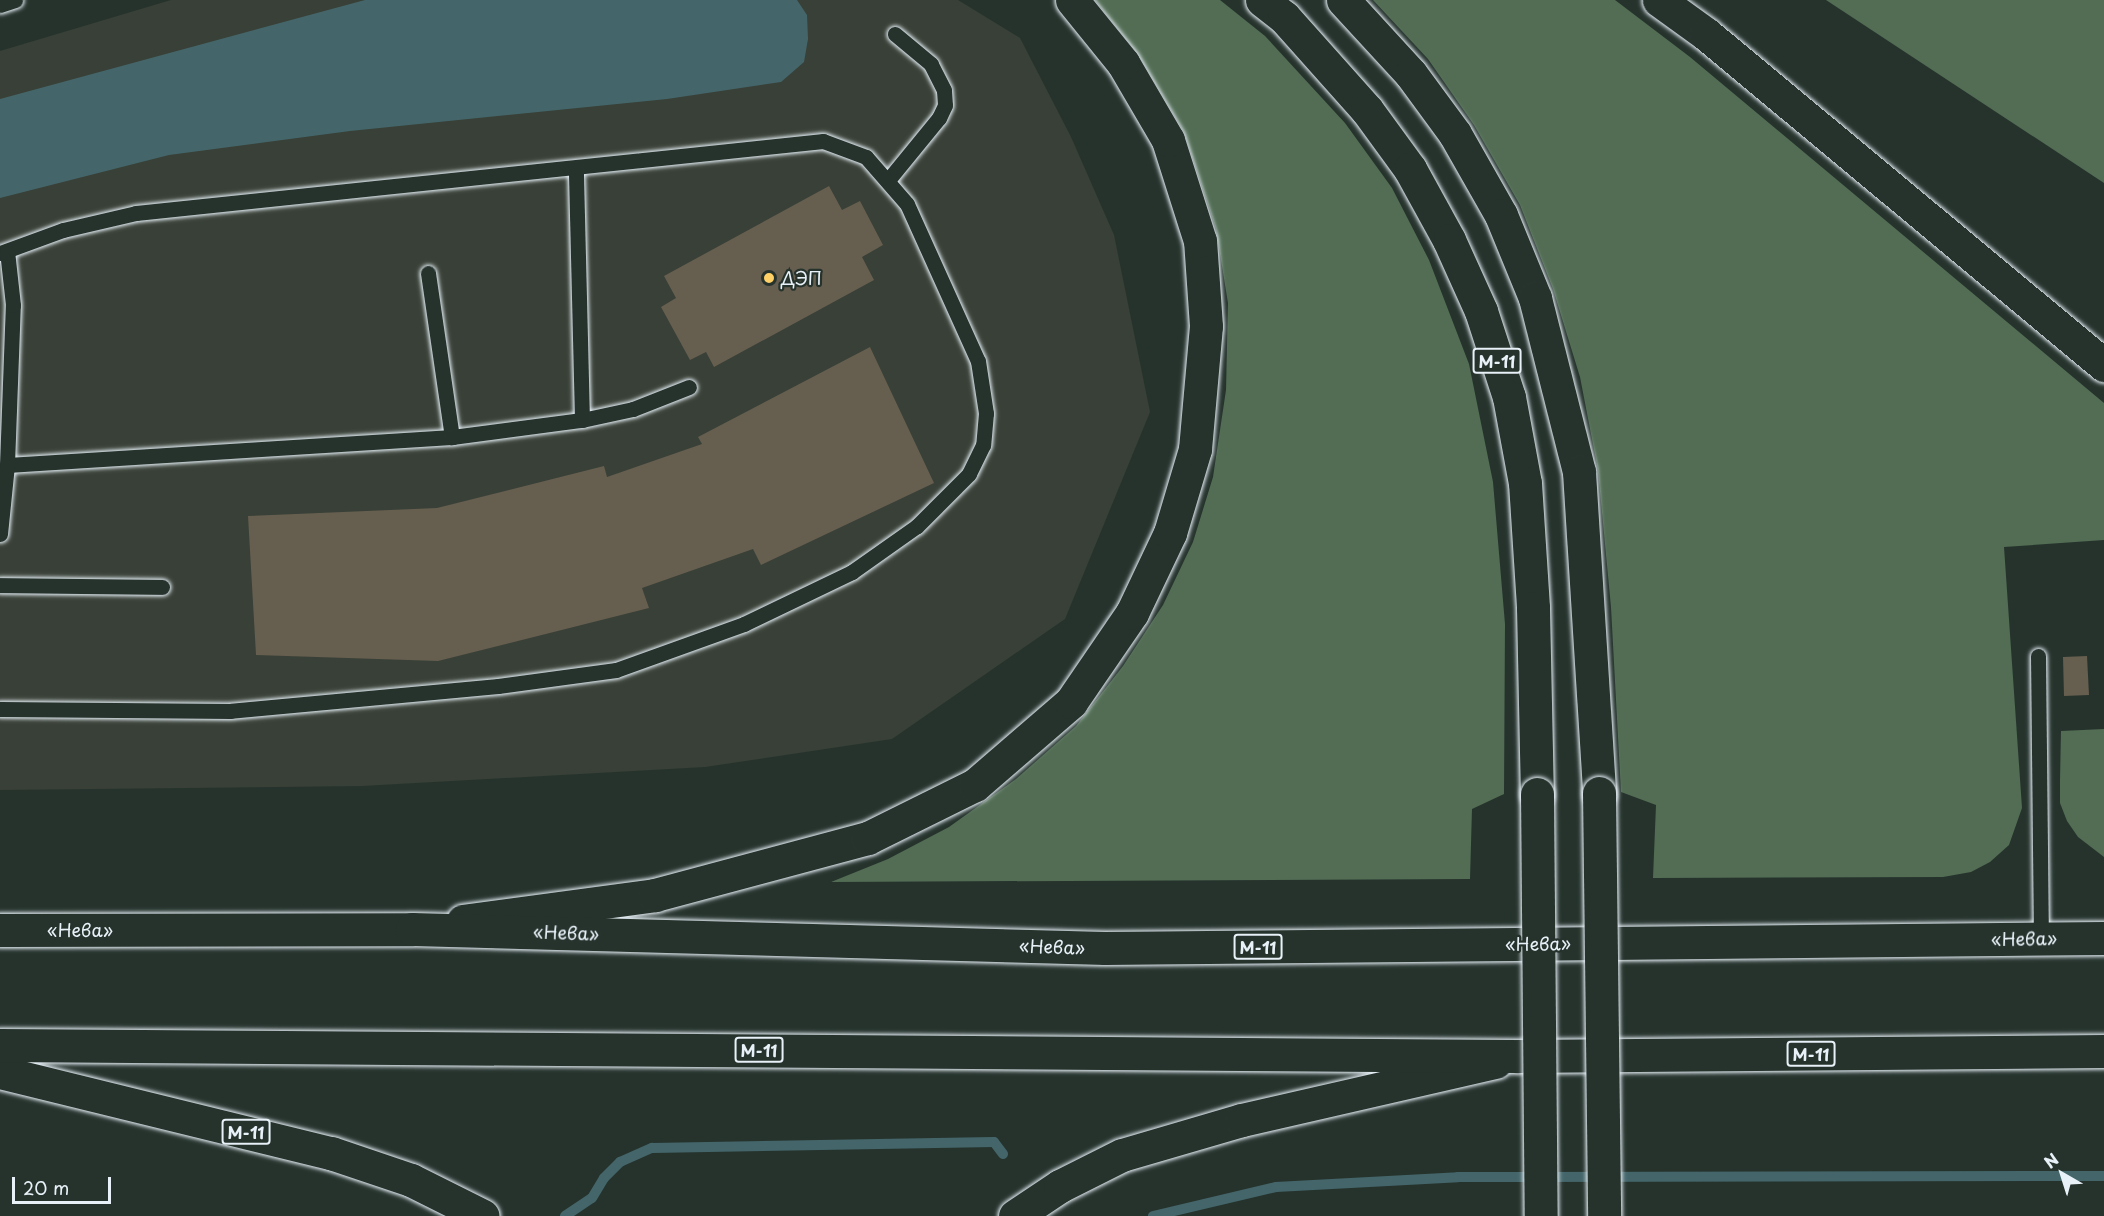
<!DOCTYPE html>
<meta charset="utf-8">
<style>
body{margin:0}
#map{position:relative;width:2104px;height:1216px;overflow:hidden;background:#26332d;font-family:"Playpen Sans",sans-serif}
div>[style]{position:absolute}
.built>*{inset:0;background:#394037}
.green>*{inset:0;background:#526d54}
.water>*{inset:0;background:#44666a}
.stream>*{height:10px;margin:-5px;padding:0 5px;transform-origin:5px;border-radius:5px;background:#44666a}
.building>*{inset:0;background:#665e4f}
.roads{filter:drop-shadow(0 0 2px #e8f1f8) drop-shadow(0 0 2px #e8f1f8)}
.lane>*{height:15px;margin:-7.5px;padding:0 7.5px;transform-origin:7.5px;border-radius:7.5px;background:#26332d}
.primary>*{height:33px;margin:-16.5px;padding:0 16.5px;transform-origin:16.5px;border-radius:16.5px;background:#26332d}
.highway>*{height:33px;margin:-16.5px;padding:0 16.5px;transform-origin:16.5px;border-radius:16.5px;background:#26332d}
.bridges{filter:drop-shadow(0 0 2px #e8f1f8) drop-shadow(0 0 2px #e8f1f8)}
.primary-bridge>*{height:33px;margin:-16.5px;padding:0 16.5px;transform-origin:16.5px;border-radius:16.5px;background:#26332d}
.dots>*{width:16px;height:16px;translate:-50% -50%;box-sizing:border-box;border:3px solid #26332d;border-radius:50%}
span{translate:-50% -50%;white-space:nowrap;text-align:center;line-height:1.15;-webkit-text-stroke:4.5px #26332d;paint-order:stroke}
.shield-label span{padding:2px 4px;background:#26332d;border:2px solid;border-radius:4px;-webkit-text-stroke-width:0}
.shield-label{font-size:16px;color:#e8f1f8;font-weight:700}
.poi-label{font-size:18px;color:#e8f1f8}
.left{translate:0 -50%;text-align:left}
.street-label{font-size:18px;color:#e8f1f8}
.north{position:absolute;left:2032px;top:1144px;width:60px;height:60px;-webkit-text-stroke:4px #26332d;paint-order:stroke;rotate:321deg;font-size:16px;font-weight:700;line-height:24px;text-align:center;color:#e8f1f8}
.north::after{content:'';display:block;margin:auto;width:21px;height:27px;background:#e8f1f8;clip-path:polygon(50% 0,100% 100%,50% 72%,0 100%)}
.scale{position:absolute;left:12px;top:1177px;width:99px;height:27px;box-sizing:border-box;border:3px solid #e8f1f8;border-top:0;padding-left:8px;font-size:18px;line-height:21px;white-space:nowrap;color:#e8f1f8;-webkit-text-stroke:4px #26332d;paint-order:stroke}
</style>
<div id="map">
<div class="built">
<i style="clip-path:polygon(171px 0,958px 0,1020px 38px,1071px 137px,1114px 235px,1150px 412px,1065px 619px,892px 739px,705px 767px,362px 786px,0 790px,0 51px)"></i>
</div>
<div class="green">
<i style="clip-path:polygon(1095px 0,1220px 0,1265px 36px,1345px 123px,1392px 188px,1429px 260px,1469px 364px,1493px 482px,1505px 624px,1504px 794px,1472px 809px,1470px 879px,831px 882px,888px 859px,949px 827px,1016px 779px,1076px 726px,1123px 666px,1163px 605px,1193px 542px,1213px 477px,1226px 390px,1228px 303px,1216px 229px,1184px 132px,1138px 54px)"></i>
<i style="clip-path:polygon(1373px 0,1615px 0,1690px 57px,2104px 403px,2104px 540px,2004px 547px,2022px 808px,2009px 845px,1990px 862px,1971px 872px,1943px 877px,1653px 878px,1656px 805px,1621px 792px,1611px 607px,1598px 470px,1580px 377px,1553px 289px,1520px 205px,1474px 125px,1428px 59px)"></i>
<i style="clip-path:polygon(1826px 0,2104px 0,2104px 183px)"></i>
<i style="clip-path:polygon(2104px 729px,2104px 857px,2078px 837px,2067px 821px,2060px 803px,2060px 781px,2061px 731px)"></i>
</div>
<div class="water">
<i style="clip-path:polygon(365px 0,797px 0,807px 15px,808px 39px,804px 62px,781px 82px,667px 99px,350px 131px,169px 155px,0 198px,0 99px)"></i>
</div>
<div class="stream">
<i style="left:565px;top:1216px;width:32px;rotate:-34deg"></i>
<i style="left:592px;top:1198px;width:23px;rotate:-59deg"></i>
<i style="left:604px;top:1178px;width:23px;rotate:-45deg"></i>
<i style="left:620px;top:1162px;width:35px;rotate:-24deg"></i>
<i style="left:652px;top:1148px;width:342px;rotate:-1deg"></i>
<i style="left:994px;top:1142px;width:15px;rotate:53deg"></i>
<i style="left:1153px;top:1216px;width:126px;rotate:-13.3deg"></i>
<i style="left:1276px;top:1187px;width:182px;rotate:-3.1deg"></i>
<i style="left:1458px;top:1177px;width:646px;rotate:-0.09deg"></i>
</div>
<div class="building">
<i style="clip-path:polygon(829px 186px,842px 210px,860px 201px,883px 245px,862px 257px,874px 280px,714px 367px,706px 352px,690px 360px,661px 307px,676px 298px,664px 276px)"></i>
<i style="clip-path:polygon(870px 347px,934px 483px,761px 565px,753px 549px,642px 588px,649px 608px,438px 661px,256px 655px,248px 516px,437px 508px,604px 466px,607px 477px,702px 444px,698px 437px)"></i>
<i style="clip-path:polygon(2087px 656px,2089px 695px,2064px 696px,2063px 657px)"></i>
</div>
<div class="roads">
<div class="lane">
<i style="left:0;top:5px;width:16px;rotate:-18deg"></i>
<i style="left:889px;top:179px;width:79px;rotate:-50.7deg"></i>
<i style="left:939px;top:118px;width:14px;rotate:-65deg"></i>
<i style="left:945px;top:105px;width:15px;rotate:-94deg"></i>
<i style="left:944px;top:90px;width:29px;rotate:-117deg"></i>
<i style="left:931px;top:64px;width:47px;rotate:-140.2deg"></i>
<i style="left:0;top:253px;width:67px;rotate:-20.1deg"></i>
<i style="left:63px;top:230px;width:75px;rotate:-13.1deg"></i>
<i style="left:136px;top:213px;width:691px;rotate:-5.98deg"></i>
<i style="left:823px;top:141px;width:46px;rotate:20.4deg"></i>
<i style="left:866px;top:157px;width:62px;rotate:48.9deg"></i>
<i style="left:907px;top:204px;width:172px;rotate:65.7deg"></i>
<i style="left:978px;top:361px;width:53px;rotate:81.3deg"></i>
<i style="left:986px;top:413px;width:32px;rotate:95deg"></i>
<i style="left:983px;top:445px;width:32px;rotate:116deg"></i>
<i style="left:969px;top:474px;width:74px;rotate:135deg"></i>
<i style="left:917px;top:526px;width:80px;rotate:144.7deg"></i>
<i style="left:852px;top:572px;width:120px;rotate:154.3deg"></i>
<i style="left:744px;top:624px;width:136px;rotate:160.2deg"></i>
<i style="left:616px;top:670px;width:119px;rotate:172.3deg"></i>
<i style="left:498px;top:686px;width:268px;rotate:174.7deg"></i>
<i style="left:231px;top:711px;width:231px;rotate:-179.5deg"></i>
<i style="left:428px;top:273px;width:166px;rotate:81.7deg"></i>
<i style="left:582px;top:420px;width:52px;rotate:-12.2deg"></i>
<i style="left:633px;top:409px;width:60px;rotate:-21.4deg"></i>
<i style="left:7px;top:465px;width:446px;rotate:-3.6deg"></i>
<i style="left:452px;top:437px;width:131px;rotate:-7.5deg"></i>
<i style="left:582px;top:420px;width:252px;rotate:-91.4deg"></i>
<i style="left:0;top:534px;width:69px;rotate:-84.2deg"></i>
<i style="left:7px;top:465px;width:160px;rotate:-87.9deg"></i>
<i style="left:13px;top:305px;width:54px;rotate:-96.3deg"></i>
<i style="left:0;top:585px;width:162px;rotate:0.7deg"></i>
<i style="left:2038px;top:656px;width:283px;rotate:89.4deg"></i>
</div>
<div class="primary">
<i style="left:1262px;top:0;width:28px;rotate:38deg"></i>
<i style="left:1284px;top:17px;width:125px;rotate:48.3deg"></i>
<i style="left:1367px;top:110px;width:73px;rotate:53.9deg"></i>
<i style="left:1410px;top:169px;width:81px;rotate:61.2deg"></i>
<i style="left:1449px;top:240px;width:78px;rotate:65.7deg"></i>
<i style="left:1481px;top:311px;width:90px;rotate:72deg"></i>
<i style="left:1509px;top:397px;width:87px;rotate:79.5deg"></i>
<i style="left:1525px;top:483px;width:125px;rotate:86.3deg"></i>
<i style="left:1533px;top:608px;width:186px;rotate:88.8deg"></i>
<i style="left:1343px;top:0;width:100px;rotate:47.4deg"></i>
<i style="left:1411px;top:74px;width:74px;rotate:53.7deg"></i>
<i style="left:1455px;top:134px;width:93px;rotate:60.4deg"></i>
<i style="left:1501px;top:215px;width:90px;rotate:67.7deg"></i>
<i style="left:1535px;top:298px;width:179px;rotate:75.8deg"></i>
<i style="left:1579px;top:472px;width:322px;rotate:86.4deg"></i>
<i style="left:1659px;top:0;width:58px;rotate:35.9deg"></i>
<i style="left:1706px;top:34px;width:518px;rotate:39.75deg"></i>
<i style="left:463px;top:921px;width:194px;rotate:-7.7deg"></i>
<i style="left:655px;top:895px;width:220px;rotate:-15deg"></i>
<i style="left:868px;top:838px;width:119px;rotate:-26.4deg"></i>
<i style="left:975px;top:785px;width:127px;rotate:-40.8deg"></i>
<i style="left:1071px;top:702px;width:108px;rotate:-55.6deg"></i>
<i style="left:1132px;top:613px;width:89px;rotate:-64.6deg"></i>
<i style="left:1170px;top:533px;width:88px;rotate:-73.4deg"></i>
<i style="left:1195px;top:449px;width:123px;rotate:-84.9deg"></i>
<i style="left:1206px;top:326px;width:85px;rotate:-94deg"></i>
<i style="left:1200px;top:241px;width:106px;rotate:-107.6deg"></i>
<i style="left:1168px;top:140px;width:89px;rotate:-120.3deg"></i>
<i style="left:1123px;top:63px;width:81px;rotate:-129deg"></i>
<i style="left:0;top:1072px;width:341px;rotate:13.8deg"></i>
<i style="left:331px;top:1153px;width:84px;rotate:18.6deg"></i>
<i style="left:411px;top:1180px;width:80px;rotate:26.6deg"></i>
<i style="left:1015px;top:1216px;width:54px;rotate:-33.7deg"></i>
<i style="left:1060px;top:1186px;width:69px;rotate:-26.6deg"></i>
<i style="left:1122px;top:1155px;width:125px;rotate:-16.3deg"></i>
<i style="left:1242px;top:1120px;width:260px;rotate:-12.9deg"></i>
</div>
<div class="highway">
<i style="left:0;top:930px;width:412px;rotate:-0.1deg"></i>
<i style="left:412px;top:929px;width:693px;rotate:1.57deg"></i>
<i style="left:1105px;top:948px;width:999px;rotate:-0.57deg"></i>
<i style="left:0;top:1045px;width:1518px;rotate:0.42deg"></i>
<i style="left:1518px;top:1056px;width:586px;rotate:-0.49deg"></i>
</div>
</div>
<div class="bridges">
<div class="primary-bridge">
<i style="left:1599px;top:793px;width:423px;rotate:89.3deg"></i>
<i style="left:1537px;top:794px;width:422px;rotate:89.5deg"></i>
</div>
</div>
<div class="dots">
<i style="left:769px;top:278px;background:#ffd166"></i>
</div>
<div class="shield-label">
<span style="left:1497px;top:361px">М-11</span>
<span style="left:1258px;top:947px">М-11</span>
<span style="left:759px;top:1050px">М-11</span>
<span style="left:1811px;top:1054px">М-11</span>
<span style="left:246px;top:1132px">М-11</span>
</div>
<div class="poi-label">
<span class="left" style="left:781px;top:278px">ДЭП</span>
</div>
<div class="street-label">
<span style="left:80px;top:930px">«Нева»</span>
<span style="left:566px;top:933px;rotate:2deg">«Нева»</span>
<span style="left:2024px;top:939px;rotate:-1deg">«Нева»</span>
<span style="left:1538px;top:944px;rotate:-1deg">«Нева»</span>
<span style="left:1052px;top:947px;rotate:2deg">«Нева»</span>
</div>
<div class="north">N</div>
<div class="scale">20 m</div>
</div>
